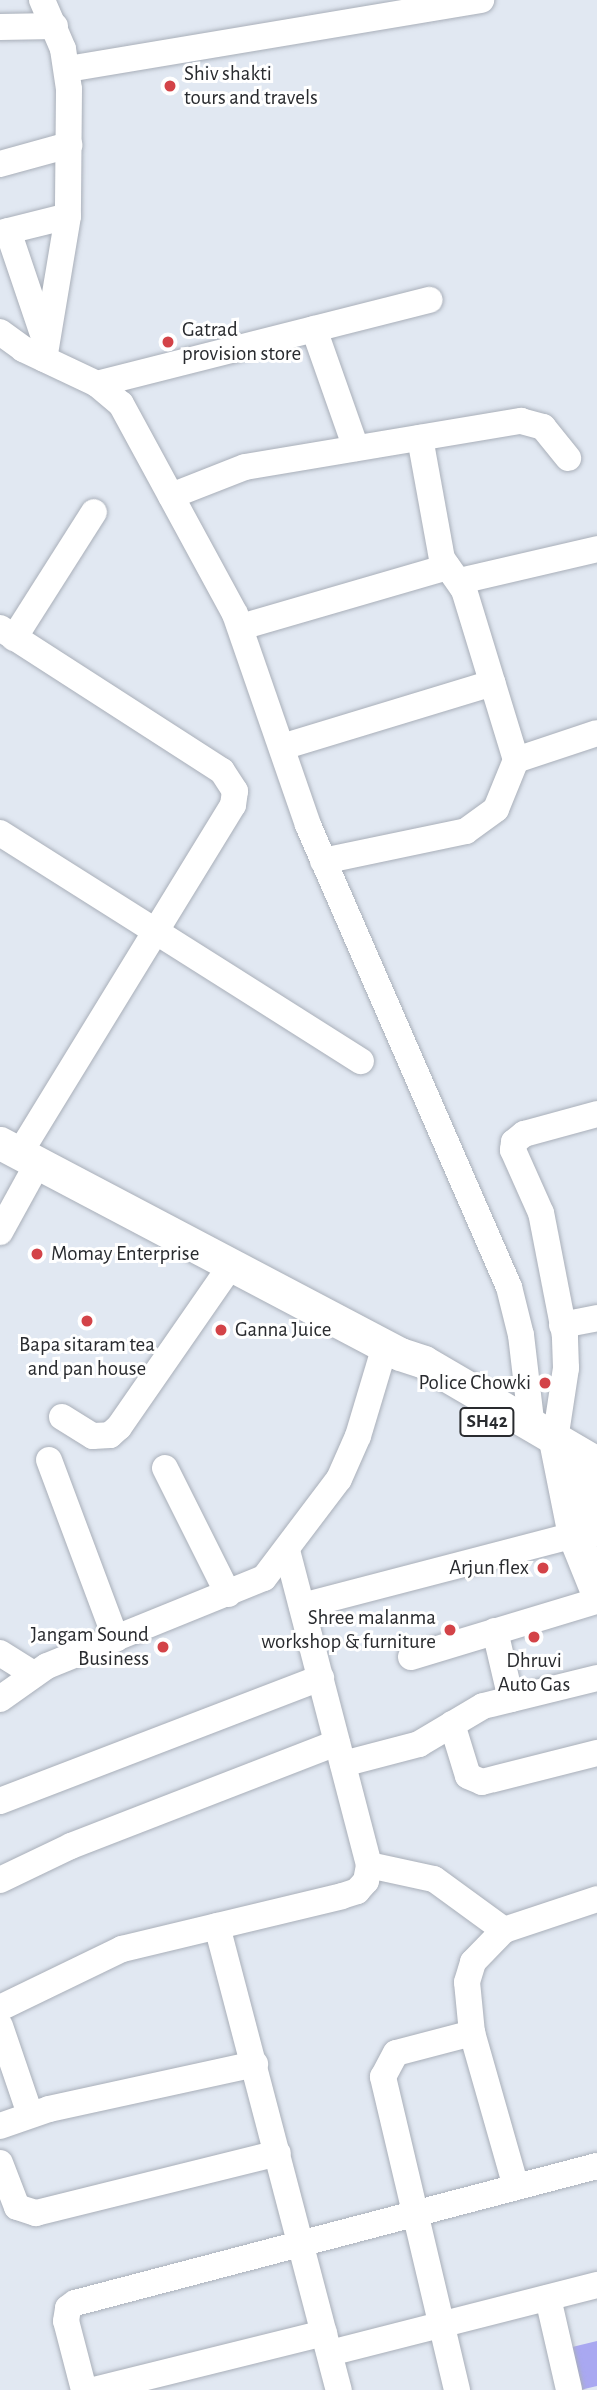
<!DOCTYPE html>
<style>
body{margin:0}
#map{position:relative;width:597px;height:2390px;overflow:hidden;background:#e1e8f2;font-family:"Alegreya Sans",sans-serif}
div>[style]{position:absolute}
.building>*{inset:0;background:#a9a8f1}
.roads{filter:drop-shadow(0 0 2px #a9afb9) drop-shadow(0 0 2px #a9afb9)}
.minor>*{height:26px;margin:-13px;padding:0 13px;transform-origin:13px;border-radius:13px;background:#fff}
.major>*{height:33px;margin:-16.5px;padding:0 16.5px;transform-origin:16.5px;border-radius:16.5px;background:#fff}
.dots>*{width:19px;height:19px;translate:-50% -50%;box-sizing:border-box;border:4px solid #fff;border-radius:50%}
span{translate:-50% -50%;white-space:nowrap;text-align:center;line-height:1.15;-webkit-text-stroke:6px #fff;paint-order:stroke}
.shield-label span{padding:2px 5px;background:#fff;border:2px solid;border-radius:5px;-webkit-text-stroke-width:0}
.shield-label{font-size:19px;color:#292b2f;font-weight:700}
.poi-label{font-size:21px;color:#292b2f}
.left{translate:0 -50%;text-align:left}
.right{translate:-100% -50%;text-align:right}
</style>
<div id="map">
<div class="building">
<i style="clip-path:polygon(597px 2341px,597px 2386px,580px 2390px,564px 2349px)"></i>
</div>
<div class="roads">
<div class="minor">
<i style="left:42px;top:0;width:53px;rotate:66.8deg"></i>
<i style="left:63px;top:49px;width:40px;rotate:81.5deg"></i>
<i style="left:69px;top:89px;width:127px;rotate:90.5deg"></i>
<i style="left:68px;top:216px;width:145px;rotate:99.5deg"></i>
<i style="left:0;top:27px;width:55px;rotate:-1deg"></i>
<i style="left:68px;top:69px;width:419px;rotate:-9.5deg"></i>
<i style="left:0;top:164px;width:72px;rotate:-15.4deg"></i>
<i style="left:8px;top:231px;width:115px;rotate:71.3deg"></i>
<i style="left:0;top:233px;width:70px;rotate:-14deg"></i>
<i style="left:314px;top:329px;width:126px;rotate:70.6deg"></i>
<i style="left:0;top:332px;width:29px;rotate:36deg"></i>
<i style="left:23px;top:349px;width:82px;rotate:25.3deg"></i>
<i style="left:97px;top:384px;width:31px;rotate:40deg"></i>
<i style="left:121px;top:404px;width:239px;rotate:61.5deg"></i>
<i style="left:235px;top:614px;width:223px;rotate:70.9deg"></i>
<i style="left:308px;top:825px;width:504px;rotate:66.49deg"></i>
<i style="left:509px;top:1287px;width:49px;rotate:76deg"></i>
<i style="left:521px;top:1335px;width:94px;rotate:83.3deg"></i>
<i style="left:97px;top:384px;width:343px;rotate:-14.2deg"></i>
<i style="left:171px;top:496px;width:79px;rotate:-21.4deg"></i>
<i style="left:245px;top:467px;width:280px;rotate:-9.5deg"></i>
<i style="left:521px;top:421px;width:23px;rotate:15deg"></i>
<i style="left:543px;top:427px;width:40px;rotate:51deg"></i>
<i style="left:460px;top:581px;width:141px;rotate:-13.1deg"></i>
<i style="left:241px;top:627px;width:215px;rotate:-16.2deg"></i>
<i style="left:0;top:628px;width:264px;rotate:32.8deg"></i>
<i style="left:222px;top:771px;width:24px;rotate:57deg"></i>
<i style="left:235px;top:791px;width:14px;rotate:98deg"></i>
<i style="left:233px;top:805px;width:408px;rotate:121.5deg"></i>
<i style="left:14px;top:638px;width:149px;rotate:-57.6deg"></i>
<i style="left:282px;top:747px;width:220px;rotate:-16.9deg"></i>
<i style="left:516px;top:760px;width:85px;rotate:-18.4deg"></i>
<i style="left:0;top:833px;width:427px;rotate:32.3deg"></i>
<i style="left:323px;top:861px;width:146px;rotate:-11.8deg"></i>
<i style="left:466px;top:831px;width:37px;rotate:-36deg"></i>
<i style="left:496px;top:809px;width:53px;rotate:-67.8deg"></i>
<i style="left:516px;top:760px;width:178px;rotate:-107deg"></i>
<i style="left:464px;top:590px;width:38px;rotate:-125deg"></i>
<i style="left:442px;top:559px;width:123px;rotate:-100.3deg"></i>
<i style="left:0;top:1232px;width:79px;rotate:-61.2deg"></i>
<i style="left:562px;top:1325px;width:36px;rotate:-11deg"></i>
<i style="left:62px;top:1417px;width:36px;rotate:32deg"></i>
<i style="left:93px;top:1436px;width:17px;rotate:-3deg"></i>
<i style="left:110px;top:1435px;width:12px;rotate:-42deg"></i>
<i style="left:119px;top:1427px;width:197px;rotate:-55.3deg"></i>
<i style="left:555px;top:1440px;width:73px;rotate:-81.3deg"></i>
<i style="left:566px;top:1368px;width:32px;rotate:-92deg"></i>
<i style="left:565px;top:1336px;width:125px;rotate:-101deg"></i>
<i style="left:541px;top:1213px;width:69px;rotate:-114deg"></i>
<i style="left:513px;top:1150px;width:8px;rotate:-83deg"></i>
<i style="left:514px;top:1142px;width:13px;rotate:-39deg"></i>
<i style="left:524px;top:1134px;width:76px;rotate:-15.3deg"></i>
<i style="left:49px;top:1460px;width:191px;rotate:69.5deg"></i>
<i style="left:165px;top:1468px;width:141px;rotate:63.4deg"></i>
<i style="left:302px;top:1606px;width:281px;rotate:-14.6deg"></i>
<i style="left:495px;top:1631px;width:70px;rotate:76.8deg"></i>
<i style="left:0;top:1653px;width:39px;rotate:32deg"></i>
<i style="left:411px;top:1657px;width:194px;rotate:-16.8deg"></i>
<i style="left:0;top:1699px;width:57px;rotate:-35.1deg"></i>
<i style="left:47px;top:1666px;width:234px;rotate:-22.1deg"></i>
<i style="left:264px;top:1578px;width:124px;rotate:-52.9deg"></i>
<i style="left:339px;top:1479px;width:47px;rotate:-66.2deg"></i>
<i style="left:358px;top:1436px;width:94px;rotate:-73.3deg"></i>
<i style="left:452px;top:1724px;width:54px;rotate:72.9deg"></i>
<i style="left:468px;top:1776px;width:15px;rotate:23deg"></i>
<i style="left:482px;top:1782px;width:119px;rotate:-14.2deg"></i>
<i style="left:343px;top:1764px;width:79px;rotate:-14.7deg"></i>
<i style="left:419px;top:1744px;width:74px;rotate:-30.7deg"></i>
<i style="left:483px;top:1706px;width:117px;rotate:-13.8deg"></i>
<i style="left:0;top:1801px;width:344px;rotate:-21deg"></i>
<i style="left:369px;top:1865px;width:66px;rotate:12.2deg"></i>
<i style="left:434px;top:1879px;width:87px;rotate:36.1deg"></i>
<i style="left:0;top:1880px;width:79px;rotate:-25.6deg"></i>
<i style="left:71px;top:1846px;width:285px;rotate:-21.2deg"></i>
<i style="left:217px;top:1926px;width:480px;rotate:75.3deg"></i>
<i style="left:0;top:2008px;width:136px;rotate:-25.8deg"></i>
<i style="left:122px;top:1949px;width:226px;rotate:-13.5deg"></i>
<i style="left:342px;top:1896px;width:16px;rotate:-18deg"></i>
<i style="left:357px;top:1891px;width:13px;rotate:-48deg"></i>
<i style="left:366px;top:1881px;width:16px;rotate:-79deg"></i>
<i style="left:369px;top:1865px;width:325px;rotate:-104.6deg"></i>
<i style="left:0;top:2026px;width:93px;rotate:71.2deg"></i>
<i style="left:0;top:2126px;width:52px;rotate:-19.1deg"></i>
<i style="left:49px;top:2109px;width:211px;rotate:-12.3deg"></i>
<i style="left:0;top:2163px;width:47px;rotate:68.9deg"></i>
<i style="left:17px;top:2207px;width:20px;rotate:18deg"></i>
<i style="left:36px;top:2213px;width:249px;rotate:-13.9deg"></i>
<i style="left:516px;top:2187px;width:160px;rotate:-105.9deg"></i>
<i style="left:472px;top:2033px;width:51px;rotate:-95.6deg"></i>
<i style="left:467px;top:1982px;width:21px;rotate:-73deg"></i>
<i style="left:473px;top:1962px;width:45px;rotate:-45.9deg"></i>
<i style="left:504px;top:1930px;width:98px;rotate:-18.4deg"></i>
<i style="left:548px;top:2298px;width:94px;rotate:77.1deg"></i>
<i style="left:330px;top:2353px;width:276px;rotate:-14.3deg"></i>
<i style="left:84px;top:2390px;width:71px;rotate:-104.6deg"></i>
<i style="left:66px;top:2321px;width:13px;rotate:-81deg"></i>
<i style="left:68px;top:2308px;width:9px;rotate:-36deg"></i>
<i style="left:75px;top:2303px;width:540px;rotate:-14.71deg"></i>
<i style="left:94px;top:2390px;width:237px;rotate:-13.9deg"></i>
<i style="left:457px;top:2390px;width:322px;rotate:-103.3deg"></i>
<i style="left:383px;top:2077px;width:27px;rotate:-62deg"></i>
<i style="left:396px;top:2053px;width:79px;rotate:-14.7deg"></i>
</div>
<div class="major">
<i style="left:0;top:1143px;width:452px;rotate:27.8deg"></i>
<i style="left:400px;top:1354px;width:25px;rotate:18deg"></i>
<i style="left:424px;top:1362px;width:200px;rotate:30.3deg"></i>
<i style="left:555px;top:1440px;width:97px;rotate:78.7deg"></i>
<i style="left:574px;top:1535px;width:61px;rotate:68deg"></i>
<i style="left:580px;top:1464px;width:68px;rotate:75.6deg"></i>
</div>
</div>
<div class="dots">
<i style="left:170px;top:86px;background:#d34348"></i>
<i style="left:168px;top:342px;background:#d34348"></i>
<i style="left:37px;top:1254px;background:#d34348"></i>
<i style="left:87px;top:1321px;background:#d34348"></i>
<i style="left:221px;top:1330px;background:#d34348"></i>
<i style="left:545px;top:1383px;background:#d34348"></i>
<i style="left:543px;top:1568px;background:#d34348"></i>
<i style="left:450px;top:1630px;background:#d34348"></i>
<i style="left:534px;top:1637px;background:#d34348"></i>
<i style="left:163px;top:1647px;background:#d34348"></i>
</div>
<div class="shield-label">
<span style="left:487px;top:1422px">SH42</span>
</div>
<div class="poi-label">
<span class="left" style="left:184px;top:86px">Shiv shakti<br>tours and travels</span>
<span class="left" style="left:182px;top:342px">Gatrad<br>provision store</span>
<span class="left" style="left:51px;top:1254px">Momay Enterprise</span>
<span class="left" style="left:235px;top:1330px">Ganna Juice</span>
<span style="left:87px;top:1357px">Bapa sitaram tea<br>and pan house</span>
<span class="right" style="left:531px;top:1383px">Police Chowki</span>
<span class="right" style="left:529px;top:1568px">Arjun flex</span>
<span class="right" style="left:436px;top:1630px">Shree malanma<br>workshop &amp; furniture</span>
<span class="right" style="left:149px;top:1647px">Jangam Sound<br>Business</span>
<span style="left:534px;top:1673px">Dhruvi<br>Auto Gas</span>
</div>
</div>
